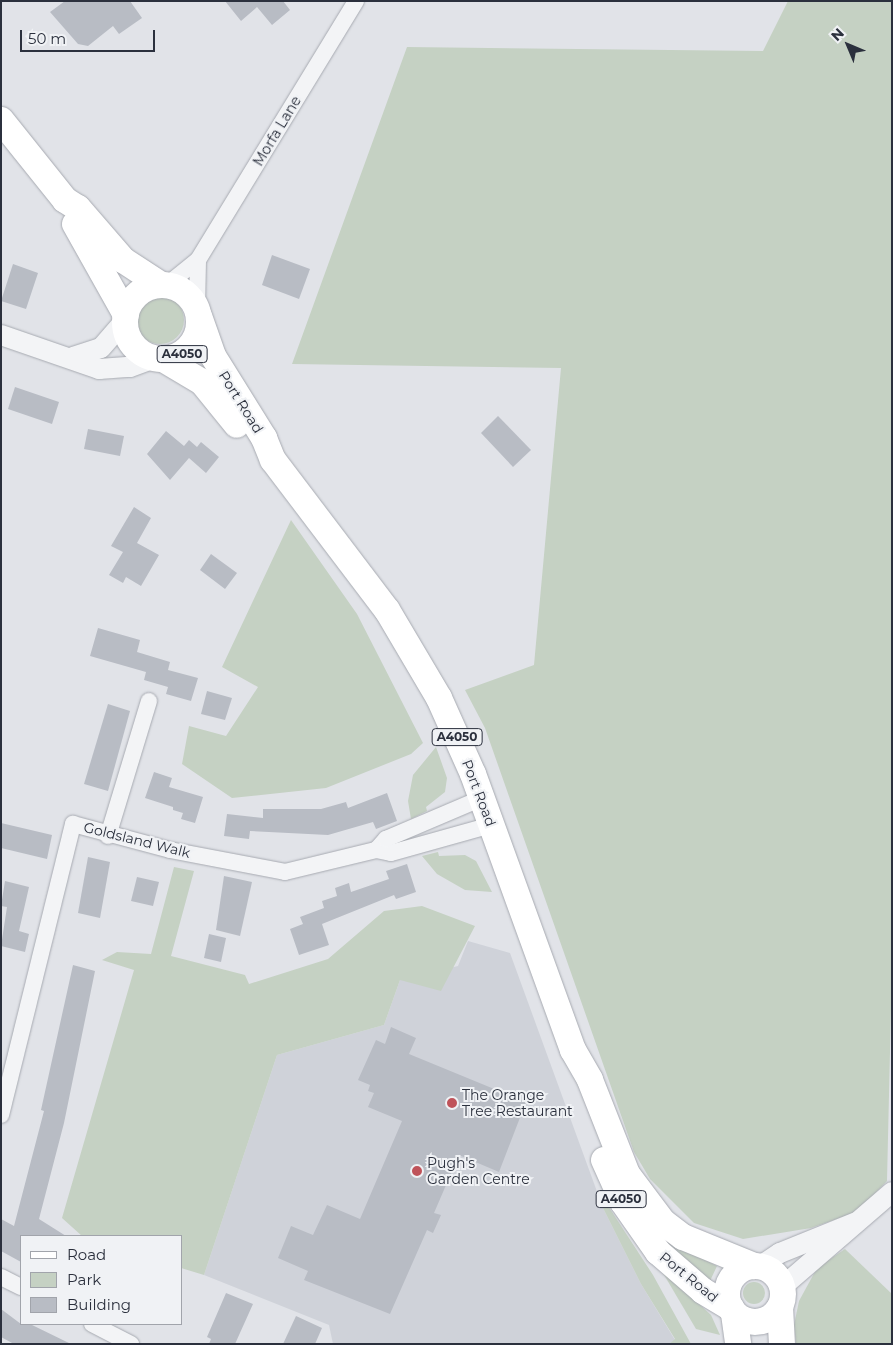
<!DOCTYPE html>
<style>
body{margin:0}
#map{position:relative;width:893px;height:1345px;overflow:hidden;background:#e1e3e8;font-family:Montserrat,sans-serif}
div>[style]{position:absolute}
.built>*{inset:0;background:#cfd2d9}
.green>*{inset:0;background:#c5d1c3}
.round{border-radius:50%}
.building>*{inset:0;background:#b8bcc4}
.roads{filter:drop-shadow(0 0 1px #a7aab1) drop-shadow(0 0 1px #a7aab1)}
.minor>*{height:16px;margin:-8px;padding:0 8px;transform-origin:8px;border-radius:8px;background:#f3f4f6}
.tertiary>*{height:20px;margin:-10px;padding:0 10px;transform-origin:10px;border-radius:10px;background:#f3f4f6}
.primary>*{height:26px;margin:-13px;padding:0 13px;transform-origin:13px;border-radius:13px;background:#fff}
.primary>.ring{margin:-13px;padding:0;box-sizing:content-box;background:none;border:26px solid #fff;border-radius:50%}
.dots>*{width:14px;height:14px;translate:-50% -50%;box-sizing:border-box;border:2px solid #f0f2f5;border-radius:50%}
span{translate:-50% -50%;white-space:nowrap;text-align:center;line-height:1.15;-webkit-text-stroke:4px #f0f2f5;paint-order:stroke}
.shield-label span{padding:1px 4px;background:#f0f2f5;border:1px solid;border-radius:4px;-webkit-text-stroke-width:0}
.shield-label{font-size:12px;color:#2b303d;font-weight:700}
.street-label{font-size:14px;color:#2b303d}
.poi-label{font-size:14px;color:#2b303d}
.left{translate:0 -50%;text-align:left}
.frame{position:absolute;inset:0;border:2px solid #2b303d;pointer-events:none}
.legend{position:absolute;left:20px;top:1235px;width:162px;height:90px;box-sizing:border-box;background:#f0f2f5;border:1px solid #a1a4ab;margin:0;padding:6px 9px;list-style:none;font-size:15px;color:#2b303d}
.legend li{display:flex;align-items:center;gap:10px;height:25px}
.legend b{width:25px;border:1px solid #a1a4ab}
.north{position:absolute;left:823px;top:20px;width:50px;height:50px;-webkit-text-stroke:4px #f0f2f5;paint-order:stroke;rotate:315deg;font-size:14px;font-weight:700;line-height:20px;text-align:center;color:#2b303d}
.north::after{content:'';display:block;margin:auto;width:18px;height:22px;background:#2b303d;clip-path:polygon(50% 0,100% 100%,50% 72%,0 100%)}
.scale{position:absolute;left:20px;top:30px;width:135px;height:22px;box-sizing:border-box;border:2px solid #2b303d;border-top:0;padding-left:6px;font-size:15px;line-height:18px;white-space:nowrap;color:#2b303d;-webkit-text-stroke:4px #f0f2f5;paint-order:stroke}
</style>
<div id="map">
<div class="built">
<i style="clip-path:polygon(468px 941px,510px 953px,603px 1208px,641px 1284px,675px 1340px,669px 1344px,333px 1344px,329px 1325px,204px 1275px,277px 1055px,384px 1025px,400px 980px,458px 966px)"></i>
</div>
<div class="green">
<i style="clip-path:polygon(788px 1px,892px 1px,892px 966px,887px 1181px,857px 1212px,811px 1228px,743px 1239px,694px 1223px,650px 1179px,634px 1152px,485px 728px,465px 690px,534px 665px,561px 368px,292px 364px,407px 47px,763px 51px)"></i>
<i class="round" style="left:136px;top:296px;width:48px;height:48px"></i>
<i style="clip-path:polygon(291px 520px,357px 614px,423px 743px,411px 754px,326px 788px,232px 798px,182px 764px,189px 726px,226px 736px,258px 687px,222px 667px)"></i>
<i style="clip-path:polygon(436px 747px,447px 778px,445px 792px,426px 807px,427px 811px,411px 819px,408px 801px,413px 775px)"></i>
<i style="clip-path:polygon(438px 852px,439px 856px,465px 855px,476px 861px,492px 892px,465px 890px,437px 874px,422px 856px)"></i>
<i style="clip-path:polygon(174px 867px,194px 871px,171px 956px,245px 975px,249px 984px,328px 959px,384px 911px,422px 906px,475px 926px,441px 991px,400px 980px,384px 1025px,277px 1055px,204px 1275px,181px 1268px,181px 1236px,82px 1236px,62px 1218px,134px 970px,102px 960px,117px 952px,151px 954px)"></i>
<i style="clip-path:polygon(599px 1192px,653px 1275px,691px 1344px,669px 1344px,675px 1339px,641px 1284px,603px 1208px)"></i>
<i style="clip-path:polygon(640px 1210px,688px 1251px,717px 1266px,710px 1281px,671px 1253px)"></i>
<i style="clip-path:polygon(845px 1249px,892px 1294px,892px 1344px,796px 1344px,794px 1325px,799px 1301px,817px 1268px)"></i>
<i style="clip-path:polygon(660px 1268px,711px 1315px,720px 1335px,696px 1329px)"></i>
<i class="round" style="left:743px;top:1282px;width:22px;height:22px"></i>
</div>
<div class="building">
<i style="clip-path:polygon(65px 1px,130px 1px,142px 18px,119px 34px,113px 26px,88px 46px,78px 44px,50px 12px)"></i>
<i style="clip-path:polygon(225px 1px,283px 1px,290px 10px,272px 25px,257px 7px,241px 21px)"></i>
<i style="clip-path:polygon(272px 255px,310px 269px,299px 299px,262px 285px)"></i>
<i style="clip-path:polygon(13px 264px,38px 273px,26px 309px,1px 301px)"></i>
<i style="clip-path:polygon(15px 387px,59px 402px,52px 424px,8px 409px)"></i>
<i style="clip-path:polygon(498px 416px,531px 450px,513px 467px,481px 433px)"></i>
<i style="clip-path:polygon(88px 429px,124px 436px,120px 456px,84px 449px)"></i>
<i style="clip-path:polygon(166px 431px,184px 446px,189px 440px,197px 447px,201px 442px,219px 457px,206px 473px,189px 458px,170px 480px,147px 454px)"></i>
<i style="clip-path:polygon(134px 507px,151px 518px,137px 543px,159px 555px,141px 586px,126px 577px,123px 583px,109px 575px,123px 552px,111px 546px)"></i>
<i style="clip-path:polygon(211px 554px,237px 573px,225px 589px,200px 570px)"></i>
<i style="clip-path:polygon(98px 628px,140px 640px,137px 652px,170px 662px,168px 670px,198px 678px,191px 701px,166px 694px,168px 687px,144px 680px,146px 672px,90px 656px)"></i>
<i style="clip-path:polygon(207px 691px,232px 698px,225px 720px,201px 714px)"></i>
<i style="clip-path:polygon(108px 704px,130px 711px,108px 791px,84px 784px)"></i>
<i style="clip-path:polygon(154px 772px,172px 778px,169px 787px,203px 797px,195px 823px,181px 819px,183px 813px,173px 810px,173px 807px,145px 798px)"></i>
<i style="clip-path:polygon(387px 793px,397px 821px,376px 829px,373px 822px,328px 835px,250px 831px,249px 839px,224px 836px,227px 814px,263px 818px,263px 809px,321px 809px,346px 802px,348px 808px)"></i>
<i style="clip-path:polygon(1px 823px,52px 835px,47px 859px,1px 848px)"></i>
<i style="clip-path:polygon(88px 857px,110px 862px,100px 918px,78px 913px)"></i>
<i style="clip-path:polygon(407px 864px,416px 892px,396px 899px,394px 895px,322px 924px,329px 945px,299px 955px,290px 929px,303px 924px,300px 917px,324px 908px,322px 901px,337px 896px,335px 888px,349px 883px,351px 892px,389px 879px,386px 871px)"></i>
<i style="clip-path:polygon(224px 876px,252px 882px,240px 936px,216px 930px)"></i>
<i style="clip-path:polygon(137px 877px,159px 882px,153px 906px,131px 901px)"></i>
<i style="clip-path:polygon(5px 881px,29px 887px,19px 931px,29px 934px,25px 952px,1px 946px,7px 907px,1px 906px)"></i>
<i style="clip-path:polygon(209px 934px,226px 938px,221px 962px,204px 958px)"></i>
<i style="clip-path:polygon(73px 965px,95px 971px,64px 1123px,39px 1219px,66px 1236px,21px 1236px,21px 1262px,1px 1251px,1px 1219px,14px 1226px,44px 1111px,41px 1110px)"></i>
<i style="clip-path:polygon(391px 1027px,416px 1038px,409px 1054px,526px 1102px,499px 1172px,459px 1155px,434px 1213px,441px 1215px,433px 1233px,427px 1230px,390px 1314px,304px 1280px,308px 1271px,278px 1258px,291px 1226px,313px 1235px,327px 1205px,360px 1219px,402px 1121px,368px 1107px,374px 1093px,368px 1091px,370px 1085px,358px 1080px,376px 1040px,385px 1044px)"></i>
<i style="clip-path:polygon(226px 1293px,253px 1304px,235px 1344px,209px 1344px,211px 1339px,207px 1337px)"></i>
<i style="clip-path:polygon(1px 1309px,21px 1324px,30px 1324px,71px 1344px,14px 1344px,1px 1337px)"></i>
<i style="clip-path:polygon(296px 1316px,322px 1328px,315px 1344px,283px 1344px)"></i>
</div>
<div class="roads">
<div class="minor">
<i style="left:167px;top:285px;width:40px;rotate:-39deg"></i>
<i style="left:198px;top:260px;width:303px;rotate:-58.6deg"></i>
<i style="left:197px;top:308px;width:48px;rotate:-88.8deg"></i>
<i style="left:108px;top:836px;width:141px;rotate:-73.1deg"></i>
<i style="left:376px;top:850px;width:15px;rotate:11deg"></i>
<i style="left:391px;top:853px;width:104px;rotate:-15.6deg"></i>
<i style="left:1px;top:1115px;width:300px;rotate:-76.1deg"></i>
<i style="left:73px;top:824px;width:100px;rotate:15deg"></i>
<i style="left:170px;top:850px;width:117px;rotate:10.8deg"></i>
<i style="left:285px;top:872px;width:94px;rotate:-13.6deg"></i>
<i style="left:376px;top:850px;width:15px;rotate:-48deg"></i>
<i style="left:386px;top:839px;width:104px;rotate:-23.1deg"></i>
<i style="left:1px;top:1277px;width:22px;rotate:27deg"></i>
<i style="left:92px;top:1324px;width:44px;rotate:27.1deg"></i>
</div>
<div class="tertiary">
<i style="left:1px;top:335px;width:104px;rotate:19.1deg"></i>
<i style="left:99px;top:369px;width:31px;rotate:-4deg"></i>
<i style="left:130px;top:367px;width:23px;rotate:-20deg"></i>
<i style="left:73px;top:357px;width:29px;rotate:-18deg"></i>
<i style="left:101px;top:348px;width:35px;rotate:-49deg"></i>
<i style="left:759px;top:1267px;width:25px;rotate:-34deg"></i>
<i style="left:780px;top:1253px;width:80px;rotate:-22.1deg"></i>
<i style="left:782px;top:1287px;width:145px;rotate:-40.8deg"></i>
</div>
<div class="primary">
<i style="left:1px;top:120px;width:102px;rotate:51.3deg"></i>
<i style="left:65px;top:200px;width:15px;rotate:32deg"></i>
<i style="left:78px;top:208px;width:69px;rotate:49.1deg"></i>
<i style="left:123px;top:260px;width:45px;rotate:33.3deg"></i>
<i style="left:75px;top:224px;width:104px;rotate:60.7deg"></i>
<i class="ring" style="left:125px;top:285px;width:48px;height:48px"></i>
<i style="left:199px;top:316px;width:42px;rotate:70.7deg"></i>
<i style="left:213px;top:356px;width:97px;rotate:58.1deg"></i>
<i style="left:264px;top:438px;width:24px;rotate:68deg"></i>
<i style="left:273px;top:460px;width:188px;rotate:52.8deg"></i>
<i style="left:387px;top:610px;width:102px;rotate:59.4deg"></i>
<i style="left:439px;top:698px;width:83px;rotate:65.9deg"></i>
<i style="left:473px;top:774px;width:294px;rotate:70.1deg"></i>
<i style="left:573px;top:1050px;width:34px;rotate:60deg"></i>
<i style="left:590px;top:1080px;width:101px;rotate:68.5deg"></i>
<i style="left:627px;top:1174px;width:60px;rotate:53.1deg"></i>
<i style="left:663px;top:1222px;width:25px;rotate:37deg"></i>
<i style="left:683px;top:1237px;width:77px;rotate:22.2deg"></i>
<i style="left:165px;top:360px;width:43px;rotate:30.7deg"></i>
<i style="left:202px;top:382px;width:55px;rotate:50.9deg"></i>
<i style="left:604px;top:1160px;width:46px;rotate:65.7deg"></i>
<i style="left:623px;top:1202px;width:61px;rotate:55deg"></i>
<i style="left:658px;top:1252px;width:60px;rotate:40.9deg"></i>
<i style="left:703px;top:1291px;width:33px;rotate:31deg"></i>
<i class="ring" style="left:727px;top:1266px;width:30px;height:30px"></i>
<i style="left:780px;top:1307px;width:37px;rotate:87deg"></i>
<i style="left:734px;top:1314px;width:30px;rotate:82deg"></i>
</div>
</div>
<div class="dots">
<i style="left:452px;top:1103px;background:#bf535a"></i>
<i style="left:417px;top:1171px;background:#bf535a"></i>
</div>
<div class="shield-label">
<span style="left:182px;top:354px">A4050</span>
<span style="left:457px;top:737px">A4050</span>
<span style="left:621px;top:1199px">A4050</span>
</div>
<div class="street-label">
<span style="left:277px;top:131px;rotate:-59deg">Morfa Lane</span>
<span style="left:241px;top:402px;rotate:58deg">Port Road</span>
<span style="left:479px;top:793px;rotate:69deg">Port Road</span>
<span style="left:137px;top:840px;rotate:14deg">Goldsland Walk</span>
<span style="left:689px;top:1277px;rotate:39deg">Port Road</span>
</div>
<div class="poi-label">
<span class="left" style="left:462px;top:1103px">The Orange<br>Tree Restaurant</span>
<span class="left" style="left:427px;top:1171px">Pugh's<br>Garden Centre</span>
</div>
<div class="frame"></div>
<ul class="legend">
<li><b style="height:6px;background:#fff"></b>Road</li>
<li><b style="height:14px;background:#c5d1c3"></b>Park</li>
<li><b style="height:14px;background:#b8bcc4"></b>Building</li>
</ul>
<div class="north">N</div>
<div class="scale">50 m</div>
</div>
